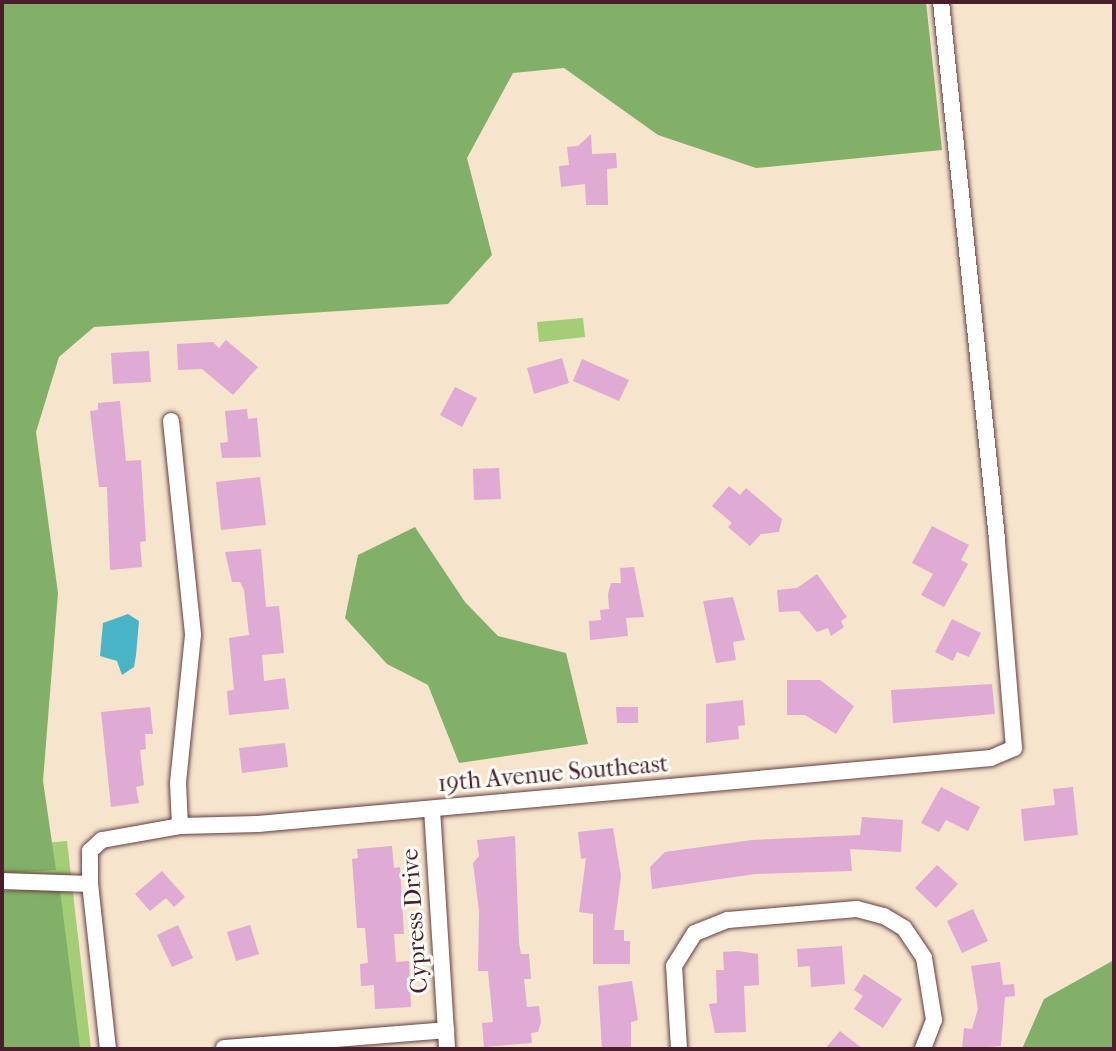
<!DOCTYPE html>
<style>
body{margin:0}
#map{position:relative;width:1116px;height:1051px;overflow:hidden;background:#f6e4cc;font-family:"IM FELL French Canon",serif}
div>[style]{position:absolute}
.green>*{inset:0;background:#a4cd78}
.forest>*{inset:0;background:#83b068}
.water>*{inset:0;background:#4ab4c7}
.building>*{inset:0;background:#dfaad3}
.roads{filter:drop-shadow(0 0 2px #643d43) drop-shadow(0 0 2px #643d43)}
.street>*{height:16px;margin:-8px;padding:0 8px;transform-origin:8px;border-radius:8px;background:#fff}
span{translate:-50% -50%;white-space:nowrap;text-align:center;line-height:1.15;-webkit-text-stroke:6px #fdfcf7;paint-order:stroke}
.street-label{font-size:24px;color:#4a1f2b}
.frame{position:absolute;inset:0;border:4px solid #4a1f2b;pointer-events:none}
</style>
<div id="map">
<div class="green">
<i style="clip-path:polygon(583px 318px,585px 337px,539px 342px,537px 322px)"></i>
<i style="clip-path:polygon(67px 841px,91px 1049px,2px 1049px,2px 847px)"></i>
</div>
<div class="forest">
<i style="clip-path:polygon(2px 2px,926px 2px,942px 150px,756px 168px,658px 135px,564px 68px,513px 73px,467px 158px,492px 255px,448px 304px,94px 327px,59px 357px,36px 432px,58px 593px,43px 781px,56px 870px,2px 873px)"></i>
<i style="clip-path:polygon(415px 527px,465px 602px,498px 636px,566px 653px,588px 744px,459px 763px,428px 685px,387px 664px,345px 618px,358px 555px)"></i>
<i style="clip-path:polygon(60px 890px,80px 1049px,2px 1049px,2px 891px)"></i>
<i style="clip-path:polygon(1114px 960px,1114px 1049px,1022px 1049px,1044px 999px)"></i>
</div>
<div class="water">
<i style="clip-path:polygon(128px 614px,139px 621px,136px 655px,134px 667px,122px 675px,117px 661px,100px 656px,103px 623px)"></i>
</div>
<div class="building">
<i style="clip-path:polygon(591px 134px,592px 154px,616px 153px,617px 168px,607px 169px,608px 205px,586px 205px,585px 184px,561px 187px,559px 166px,569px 165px,567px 147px,578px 146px)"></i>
<i style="clip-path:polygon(226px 340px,258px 367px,233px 395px,202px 369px,178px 370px,177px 344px,213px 342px,219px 348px)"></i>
<i style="clip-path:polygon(149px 351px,151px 382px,113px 384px,111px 353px)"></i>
<i style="clip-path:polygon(562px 358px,569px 383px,534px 394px,527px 368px)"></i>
<i style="clip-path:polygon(582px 359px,629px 380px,619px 401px,573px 381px)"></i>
<i style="clip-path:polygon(455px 387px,477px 398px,462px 427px,440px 415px)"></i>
<i style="clip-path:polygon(120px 401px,126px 461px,141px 460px,146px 541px,140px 542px,142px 567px,110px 570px,107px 487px,99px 487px,90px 411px,98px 410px,98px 403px)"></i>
<i style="clip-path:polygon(247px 409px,248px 419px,257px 418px,261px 457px,222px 458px,220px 443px,228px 442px,225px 411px)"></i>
<i style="clip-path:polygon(499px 468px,501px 499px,474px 500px,473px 469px)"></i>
<i style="clip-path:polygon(260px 477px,266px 525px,221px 530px,216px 482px)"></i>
<i style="clip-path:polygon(729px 486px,740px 495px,746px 488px,782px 519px,779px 532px,761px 534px,750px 546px,728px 527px,732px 523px,712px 506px)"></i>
<i style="clip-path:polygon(932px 526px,969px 545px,961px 560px,968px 564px,944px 607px,921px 595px,933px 574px,912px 563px)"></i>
<i style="clip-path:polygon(261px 549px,266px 607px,279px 606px,284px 653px,262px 655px,264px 681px,285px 678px,289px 709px,229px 715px,227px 691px,234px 690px,229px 638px,249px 635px,244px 590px,240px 582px,232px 582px,225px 552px)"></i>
<i style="clip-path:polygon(634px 567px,644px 617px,626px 618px,628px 636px,590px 640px,589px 621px,601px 620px,600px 610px,609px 609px,608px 594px,611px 583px,621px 583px,620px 568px)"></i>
<i style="clip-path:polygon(817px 574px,847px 617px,841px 621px,844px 627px,831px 636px,828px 628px,817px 632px,799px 611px,779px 612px,777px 590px,797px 588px)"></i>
<i style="clip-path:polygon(733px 597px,745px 640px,733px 642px,736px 660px,716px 663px,703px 601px)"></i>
<i style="clip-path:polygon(952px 619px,981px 633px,969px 657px,957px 652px,953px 661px,935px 652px)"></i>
<i style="clip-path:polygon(787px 680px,820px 680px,854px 706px,836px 734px,805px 715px,787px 715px)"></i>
<i style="clip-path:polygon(992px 684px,995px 714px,893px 723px,891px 690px)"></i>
<i style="clip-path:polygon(743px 700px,745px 725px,738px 726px,739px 739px,706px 743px,706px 704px)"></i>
<i style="clip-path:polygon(150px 707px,153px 734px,145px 734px,146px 749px,140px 750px,144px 785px,136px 787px,139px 803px,111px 807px,101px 712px)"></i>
<i style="clip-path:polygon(616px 707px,638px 707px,638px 723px,617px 723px)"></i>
<i style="clip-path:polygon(285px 743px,288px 767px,242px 773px,239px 748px)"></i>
<i style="clip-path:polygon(941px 787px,980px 807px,968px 831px,946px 820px,939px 832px,921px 823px)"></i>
<i style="clip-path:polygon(1073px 787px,1078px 835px,1024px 841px,1021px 809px,1055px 805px,1053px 789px)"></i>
<i style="clip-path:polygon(862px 817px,903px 820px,901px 852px,850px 849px,852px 871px,755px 874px,652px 889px,650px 867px,665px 852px,752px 840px,860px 835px)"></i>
<i style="clip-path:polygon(613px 828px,621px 876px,614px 930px,624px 930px,624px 941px,630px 941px,630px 964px,593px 964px,593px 914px,579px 912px,586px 858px,581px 859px,578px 832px)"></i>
<i style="clip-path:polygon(515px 836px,519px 943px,521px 954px,529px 954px,531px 979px,524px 979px,527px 1007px,539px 1006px,541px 1022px,538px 1032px,531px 1033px,532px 1043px,484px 1047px,482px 1023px,493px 1022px,488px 971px,478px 971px,479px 911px,473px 863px,479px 856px,477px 840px)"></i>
<i style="clip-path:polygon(392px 846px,394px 868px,400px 867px,404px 934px,394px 934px,396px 962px,409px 961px,411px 1007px,375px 1009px,374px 985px,361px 986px,360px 964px,368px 963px,365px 928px,357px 928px,352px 859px,358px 858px,357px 849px)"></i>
<i style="clip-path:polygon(937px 865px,958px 884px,936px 908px,915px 888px)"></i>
<i style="clip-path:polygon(162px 871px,185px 897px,174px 907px,166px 898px,150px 911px,135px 894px)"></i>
<i style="clip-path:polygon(973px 909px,988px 941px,962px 953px,947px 921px)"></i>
<i style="clip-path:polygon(178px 925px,193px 958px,172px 967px,157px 935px)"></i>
<i style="clip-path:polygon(250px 925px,259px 954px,236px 961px,227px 932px)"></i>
<i style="clip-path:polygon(842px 946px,845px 984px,811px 987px,810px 966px,798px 967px,797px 949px)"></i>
<i style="clip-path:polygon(738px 951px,758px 954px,759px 985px,744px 986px,746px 1032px,715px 1033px,709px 1004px,717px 1003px,716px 970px,724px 970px,723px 952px)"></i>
<i style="clip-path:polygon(1000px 962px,1003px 985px,1014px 984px,1015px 996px,1005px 997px,1001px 1046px,962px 1049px,964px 1028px,972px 1029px,978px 1009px,971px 966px)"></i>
<i style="clip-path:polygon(864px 974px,902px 999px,883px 1028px,854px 1009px,863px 996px,854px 990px)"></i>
<i style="clip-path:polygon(632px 981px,638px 1020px,631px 1022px,631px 1049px,602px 1049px,598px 986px)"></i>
<i style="clip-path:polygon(840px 1031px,863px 1049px,825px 1049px)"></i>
</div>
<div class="roads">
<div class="street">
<i style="left:171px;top:421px;width:215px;rotate:84.1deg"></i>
<i style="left:193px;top:635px;width:149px;rotate:95.8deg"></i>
<i style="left:178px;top:783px;width:43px;rotate:87.3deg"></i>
<i style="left:432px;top:809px;width:240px;rotate:86.4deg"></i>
<i style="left:2px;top:881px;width:88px;rotate:2deg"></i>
<i style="left:224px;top:1048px;width:223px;rotate:-4.6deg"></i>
<i style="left:108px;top:1049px;width:166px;rotate:-96.2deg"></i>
<i style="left:90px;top:884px;width:33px;rotate:-90deg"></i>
<i style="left:90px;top:851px;width:16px;rotate:-43deg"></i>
<i style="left:102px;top:840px;width:79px;rotate:-10.2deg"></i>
<i style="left:180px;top:826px;width:78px;rotate:-1.5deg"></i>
<i style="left:258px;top:824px;width:736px;rotate:-5.15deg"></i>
<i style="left:991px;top:758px;width:25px;rotate:-23deg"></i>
<i style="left:1014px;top:748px;width:210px;rotate:-94.7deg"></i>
<i style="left:997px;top:539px;width:540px;rotate:-95.95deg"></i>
<i style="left:679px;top:1049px;width:83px;rotate:-93.4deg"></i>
<i style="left:674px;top:966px;width:39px;rotate:-58deg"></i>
<i style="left:695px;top:933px;width:35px;rotate:-22deg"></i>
<i style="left:728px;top:920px;width:129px;rotate:-4.9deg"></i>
<i style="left:857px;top:909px;width:28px;rotate:15deg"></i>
<i style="left:884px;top:916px;width:23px;rotate:31deg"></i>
<i style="left:904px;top:928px;width:36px;rotate:56deg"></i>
<i style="left:924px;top:958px;width:63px;rotate:80.8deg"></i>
<i style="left:934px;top:1020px;width:31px;rotate:111deg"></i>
</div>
</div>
<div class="street-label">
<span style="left:553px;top:774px;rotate:-5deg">19th Avenue Southeast</span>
<span style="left:415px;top:921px;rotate:-94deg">Cypress Drive</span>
</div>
<div class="frame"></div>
</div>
